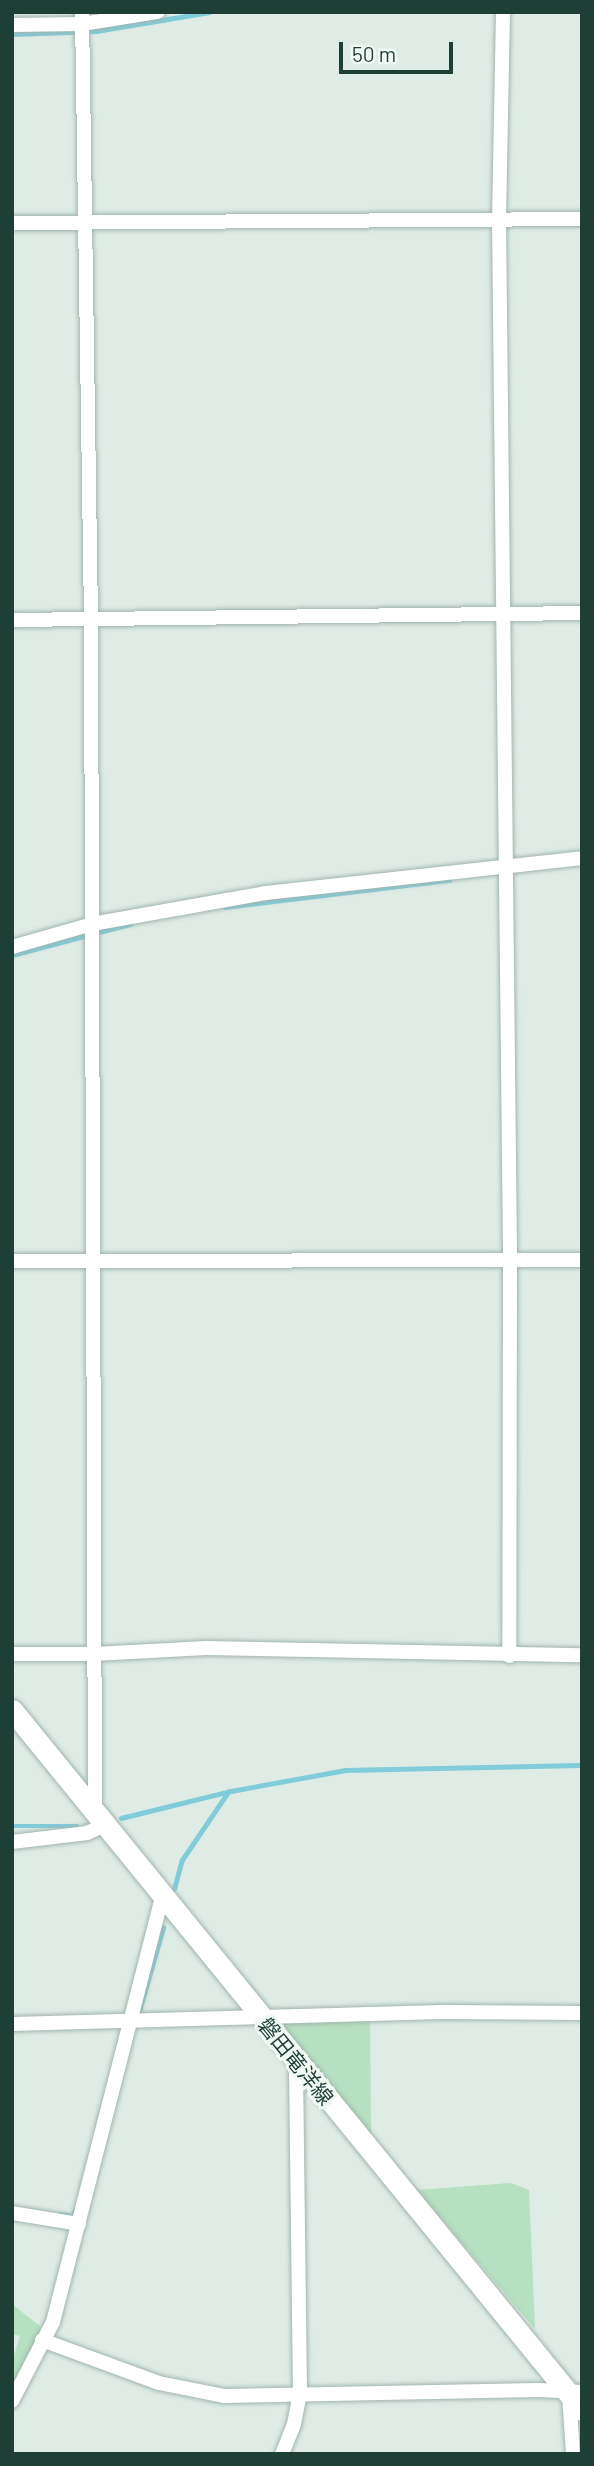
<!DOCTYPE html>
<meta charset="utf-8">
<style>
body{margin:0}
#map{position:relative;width:594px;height:2466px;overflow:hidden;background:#dfece6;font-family:Barlow,"Noto Sans JP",sans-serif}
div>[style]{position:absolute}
.green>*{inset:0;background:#b5e0c1}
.stream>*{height:4.5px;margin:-2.25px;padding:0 2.25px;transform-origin:2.25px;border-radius:2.25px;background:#80ccd9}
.roads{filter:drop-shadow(0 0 2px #a1b5ae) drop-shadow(0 0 2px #a1b5ae)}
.minor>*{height:14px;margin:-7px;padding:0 7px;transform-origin:7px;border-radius:7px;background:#fff}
.secondary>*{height:21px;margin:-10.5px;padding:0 10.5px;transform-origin:10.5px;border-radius:10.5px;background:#fff}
span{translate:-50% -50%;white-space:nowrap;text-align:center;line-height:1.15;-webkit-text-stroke:6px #f0f9f4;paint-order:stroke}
.street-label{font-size:21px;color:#1e3f36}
.frame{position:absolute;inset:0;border:14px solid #1e3f36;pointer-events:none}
.scale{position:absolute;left:339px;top:42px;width:114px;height:32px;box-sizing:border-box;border:4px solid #1e3f36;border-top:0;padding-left:9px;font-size:21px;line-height:24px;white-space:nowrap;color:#1e3f36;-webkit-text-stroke:5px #f0f9f4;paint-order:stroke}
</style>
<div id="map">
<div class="green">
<i style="clip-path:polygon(370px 2015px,371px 2137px,277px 2024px)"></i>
<i style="clip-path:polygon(511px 2183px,529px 2190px,535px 2329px,417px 2190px)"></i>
<i style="clip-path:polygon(12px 2304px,41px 2327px,39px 2345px,12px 2402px,12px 2362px,20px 2336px,12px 2334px)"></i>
</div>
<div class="stream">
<i style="left:12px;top:34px;width:84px;rotate:-2deg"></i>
<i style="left:96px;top:31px;width:115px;rotate:-9.5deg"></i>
<i style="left:225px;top:907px;width:226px;rotate:-6.9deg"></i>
<i style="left:12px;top:955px;width:122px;rotate:-14.7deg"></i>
<i style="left:121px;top:1818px;width:113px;rotate:-13.8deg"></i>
<i style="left:231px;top:1791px;width:116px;rotate:-10.4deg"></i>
<i style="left:345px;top:1770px;width:237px;rotate:-1.2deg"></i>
<i style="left:12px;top:1826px;width:65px"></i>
<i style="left:174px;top:1889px;width:30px;rotate:-75deg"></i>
<i style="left:182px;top:1860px;width:82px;rotate:-55.9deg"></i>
<i style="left:137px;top:2018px;width:94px;rotate:-73.9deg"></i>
<i style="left:60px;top:2214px;width:13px;rotate:9deg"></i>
<i style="left:73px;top:2216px;width:6px;rotate:-72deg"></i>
</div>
<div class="roads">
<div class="minor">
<i style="left:82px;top:12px;width:607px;rotate:89.15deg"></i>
<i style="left:91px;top:619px;width:1194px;rotate:89.81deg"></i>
<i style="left:503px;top:12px;width:207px;rotate:91.1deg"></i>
<i style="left:499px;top:219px;width:1041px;rotate:89.39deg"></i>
<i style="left:510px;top:1260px;width:396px;rotate:90.1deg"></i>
<i style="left:12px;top:25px;width:70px;rotate:-0.8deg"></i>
<i style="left:82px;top:24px;width:77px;rotate:-9deg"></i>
<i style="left:12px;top:223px;width:570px;rotate:-0.4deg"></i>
<i style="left:12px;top:620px;width:570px;rotate:-0.7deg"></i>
<i style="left:12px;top:947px;width:83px;rotate:-16deg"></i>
<i style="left:92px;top:924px;width:177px;rotate:-10.1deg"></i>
<i style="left:266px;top:893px;width:318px;rotate:-6.3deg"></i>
<i style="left:12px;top:1261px;width:570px;rotate:-0.1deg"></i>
<i style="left:12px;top:1654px;width:82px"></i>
<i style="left:94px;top:1654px;width:112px;rotate:-3.1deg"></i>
<i style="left:206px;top:1648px;width:376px;rotate:1.1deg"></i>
<i style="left:12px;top:1842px;width:76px;rotate:-6.8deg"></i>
<i style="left:87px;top:1833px;width:20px;rotate:-24deg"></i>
<i style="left:12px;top:2024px;width:430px;rotate:-1.6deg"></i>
<i style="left:442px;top:2012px;width:140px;rotate:0.4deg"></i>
<i style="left:12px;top:2213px;width:68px;rotate:9.3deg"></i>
<i style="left:42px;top:2340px;width:125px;rotate:20.2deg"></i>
<i style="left:159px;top:2383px;width:66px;rotate:11.3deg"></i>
<i style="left:224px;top:2396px;width:314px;rotate:-1.1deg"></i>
<i style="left:538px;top:2390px;width:44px;rotate:2.6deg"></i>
<i style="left:569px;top:2394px;width:60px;rotate:86.2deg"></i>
<i style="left:12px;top:2401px;width:89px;rotate:-62.6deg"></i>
<i style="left:53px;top:2322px;width:441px;rotate:-75.6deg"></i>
<i style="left:282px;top:2454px;width:32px;rotate:-68deg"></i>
<i style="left:294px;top:2424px;width:31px;rotate:-79deg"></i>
<i style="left:300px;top:2394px;width:332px;rotate:-90.7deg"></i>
</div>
<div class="secondary">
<i style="left:12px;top:1710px;width:903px;rotate:50.84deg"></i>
</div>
</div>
<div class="street-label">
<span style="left:296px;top:2061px;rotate:51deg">磐田竜洋線</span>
</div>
<div class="frame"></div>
<div class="scale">50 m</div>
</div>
